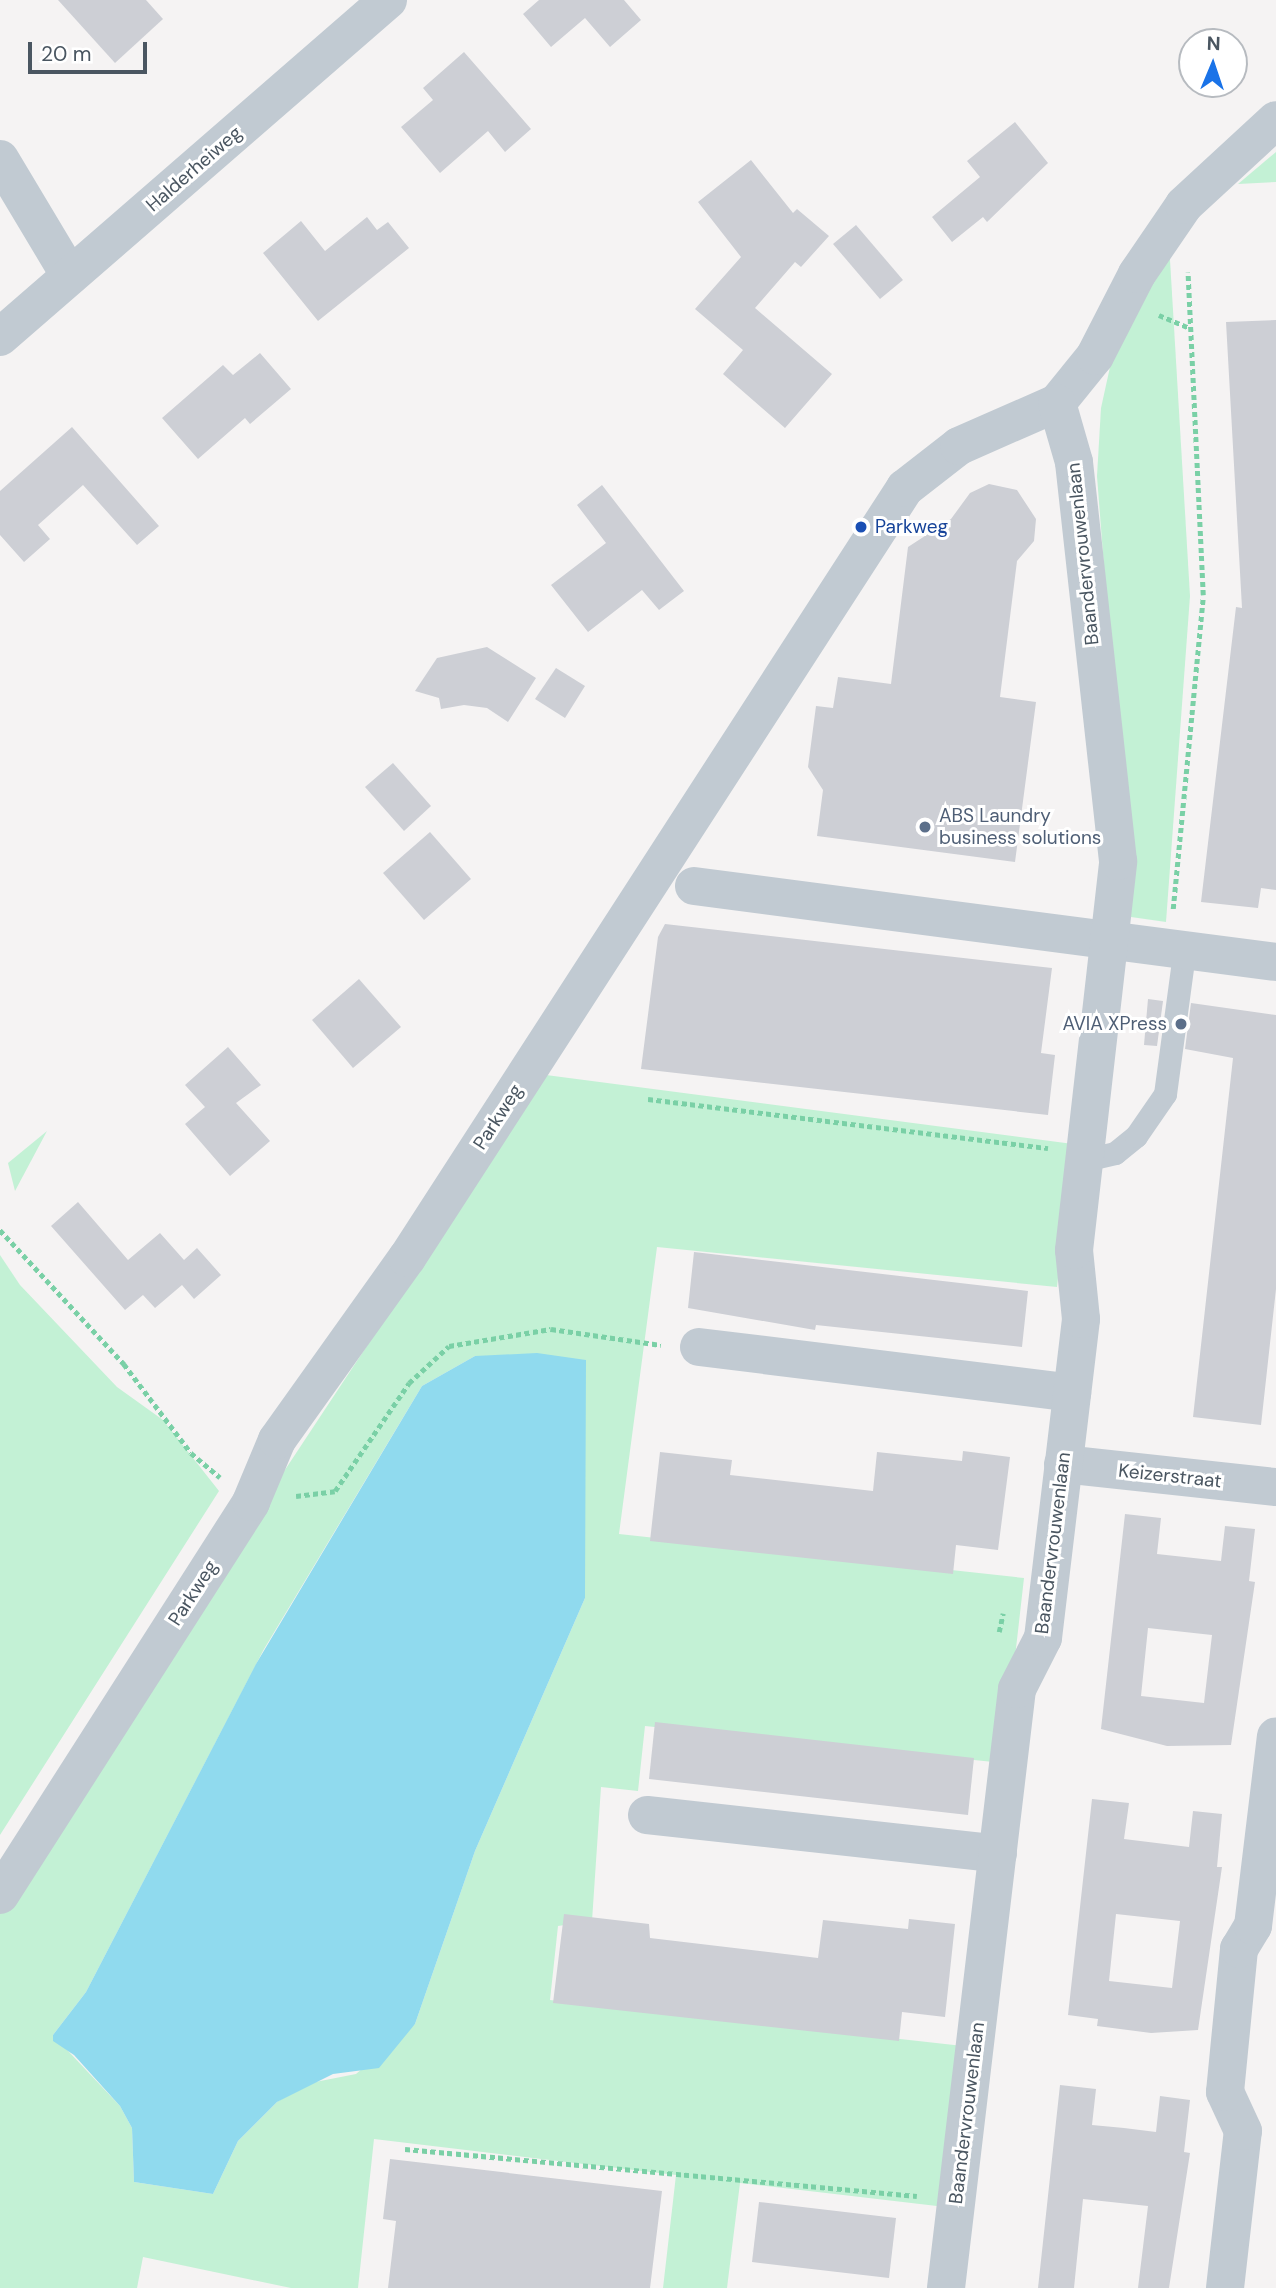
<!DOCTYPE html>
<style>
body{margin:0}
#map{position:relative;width:1276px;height:2288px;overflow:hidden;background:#f5f3f3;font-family:"DM Sans",sans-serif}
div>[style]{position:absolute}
.green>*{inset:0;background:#c3f1d5}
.water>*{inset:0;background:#90daee}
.building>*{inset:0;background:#cdcfd5}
.path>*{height:4.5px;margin-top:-2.25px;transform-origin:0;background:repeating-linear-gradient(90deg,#7ad0a6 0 5px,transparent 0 8.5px)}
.service>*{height:23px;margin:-11.5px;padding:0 11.5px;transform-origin:11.5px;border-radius:11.5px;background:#c1cad2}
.minor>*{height:38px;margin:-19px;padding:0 19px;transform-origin:19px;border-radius:19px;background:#c1cad2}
.dots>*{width:19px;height:19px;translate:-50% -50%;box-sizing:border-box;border:4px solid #fff;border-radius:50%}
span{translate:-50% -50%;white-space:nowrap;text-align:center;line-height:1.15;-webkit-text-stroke:6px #fff;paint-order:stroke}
.street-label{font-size:19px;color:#4a5661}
.transit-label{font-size:19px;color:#164399}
.left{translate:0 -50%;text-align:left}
.service-label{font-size:19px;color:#4e5e75}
.right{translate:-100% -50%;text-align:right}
.north{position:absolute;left:1178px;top:28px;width:70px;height:70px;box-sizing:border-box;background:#fff;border:2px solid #b7bbc0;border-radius:50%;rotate:2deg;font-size:19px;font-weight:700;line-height:28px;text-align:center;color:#4a5661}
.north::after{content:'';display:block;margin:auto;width:24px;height:32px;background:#1a73e8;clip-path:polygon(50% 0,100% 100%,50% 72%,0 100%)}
.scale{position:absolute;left:28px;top:42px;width:119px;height:32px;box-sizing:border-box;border:4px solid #4a5661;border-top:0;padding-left:9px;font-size:21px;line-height:24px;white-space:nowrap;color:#4a5661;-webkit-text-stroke:5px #fff;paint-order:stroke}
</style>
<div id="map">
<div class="green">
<i style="clip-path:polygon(1276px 152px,1276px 182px,1238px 184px)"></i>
<i style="clip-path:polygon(1169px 243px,1190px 596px,1166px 922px,1131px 917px,1097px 476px,1101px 408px,1121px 317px)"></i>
<i style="clip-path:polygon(evenodd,546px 1075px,1073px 1144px,1057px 1287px,657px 1247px,619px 1534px,1024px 1578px,1003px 1763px,645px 1726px,638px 1791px,601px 1787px,592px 1921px,558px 1926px,550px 2000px,972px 2047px,954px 2208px,740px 2183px,727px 2288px,663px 2288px,676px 2175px,374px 2139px,358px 2288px,291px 2288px,143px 2257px,137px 2288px,0 2288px,0 1901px,546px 1075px,475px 1356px,585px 1598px,475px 1851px,415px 2024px,356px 2074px,305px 2084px,277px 2102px,238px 2141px,213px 2194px,134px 2182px,132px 2128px,120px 2106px,53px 2035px,86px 1992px,264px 1649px,422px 1386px,475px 1356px)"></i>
<i style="clip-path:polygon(47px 1131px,15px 1191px,8px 1163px)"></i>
<i style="clip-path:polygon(0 1255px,20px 1285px,117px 1387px,163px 1420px,219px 1491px,0 1835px)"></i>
</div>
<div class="water">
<i style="clip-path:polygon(537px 1353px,586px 1360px,585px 1598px,475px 1851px,415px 2024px,379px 2068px,333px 2074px,277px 2102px,238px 2141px,213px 2194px,134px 2182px,132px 2128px,120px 2106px,74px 2055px,53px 2041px,53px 2035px,86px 1992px,256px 1664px,422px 1386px,475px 1356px)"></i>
</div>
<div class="building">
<i style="clip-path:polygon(58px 0,146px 0,163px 19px,115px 63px)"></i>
<i style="clip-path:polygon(539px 0,624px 0,641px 20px,610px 47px,585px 18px,551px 47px,523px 14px)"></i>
<i style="clip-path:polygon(464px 52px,531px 129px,505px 152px,488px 131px,440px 173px,401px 127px,433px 100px,423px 88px)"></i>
<i style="clip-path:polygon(1015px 122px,1048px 163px,987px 222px,983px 217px,952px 242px,932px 217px,980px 177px,967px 161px)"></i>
<i style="clip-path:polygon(751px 160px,793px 213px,797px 209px,829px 236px,801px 267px,795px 262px,755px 308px,832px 374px,785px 428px,723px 374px,743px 350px,695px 309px,741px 257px,698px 202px)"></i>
<i style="clip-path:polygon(367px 217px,377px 230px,388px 222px,409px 248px,318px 321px,263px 253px,301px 221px,325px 251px)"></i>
<i style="clip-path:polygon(856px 225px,903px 280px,880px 299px,833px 244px)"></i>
<i style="clip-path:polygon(1276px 320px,1276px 890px,1261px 888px,1258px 908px,1201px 902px,1236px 607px,1242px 608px,1226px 322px)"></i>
<i style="clip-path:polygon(260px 353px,291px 389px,250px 424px,245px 418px,198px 459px,162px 418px,223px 365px,233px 375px)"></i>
<i style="clip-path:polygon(72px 427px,159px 526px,137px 545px,83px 485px,38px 525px,50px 539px,24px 562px,0 535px,0 491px)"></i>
<i style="clip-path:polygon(989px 484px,1017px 490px,1036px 519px,1034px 541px,1017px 561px,1000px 697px,1036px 702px,1015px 862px,817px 836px,823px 790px,808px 767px,816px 706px,833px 708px,838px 677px,891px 684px,908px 547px,951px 519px,970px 493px)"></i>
<i style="clip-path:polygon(602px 485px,684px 591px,659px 610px,642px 590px,588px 632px,551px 585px,606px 543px,577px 505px)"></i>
<i style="clip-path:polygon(487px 647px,536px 678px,508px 722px,487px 708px,464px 705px,441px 709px,439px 698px,415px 691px,437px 658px)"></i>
<i style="clip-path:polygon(556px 668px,585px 686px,565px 718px,535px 699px)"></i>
<i style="clip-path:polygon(393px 763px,431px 806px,404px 831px,365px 787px)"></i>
<i style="clip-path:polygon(430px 832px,471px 879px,424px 920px,383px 873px)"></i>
<i style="clip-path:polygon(665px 924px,1052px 968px,1041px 1053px,1055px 1055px,1048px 1115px,641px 1069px,658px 937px)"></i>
<i style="clip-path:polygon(359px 979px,401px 1027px,353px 1068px,312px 1020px)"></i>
<i style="clip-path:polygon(1148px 999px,1163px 1001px,1157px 1046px,1144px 1045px)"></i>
<i style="clip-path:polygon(1191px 1003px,1276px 1015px,1276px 1289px,1261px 1425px,1193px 1417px,1233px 1058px,1185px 1049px)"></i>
<i style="clip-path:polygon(228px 1047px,261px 1085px,236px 1103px,270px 1141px,230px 1176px,185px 1124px,205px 1107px,185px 1085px)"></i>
<i style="clip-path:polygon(78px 1202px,128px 1260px,160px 1233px,184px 1260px,197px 1248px,221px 1275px,194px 1299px,182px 1285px,155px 1308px,143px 1295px,125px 1310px,51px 1226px)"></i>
<i style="clip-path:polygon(694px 1252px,1028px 1291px,1022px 1347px,816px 1325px,815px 1330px,688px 1308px)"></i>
<i style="clip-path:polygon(963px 1451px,1010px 1457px,998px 1550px,956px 1545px,953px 1574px,650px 1541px,660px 1452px,732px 1460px,730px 1475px,873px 1491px,877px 1452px,962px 1461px)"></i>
<i style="clip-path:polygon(evenodd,1125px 1514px,1161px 1518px,1157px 1554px,1221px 1561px,1225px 1526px,1255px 1529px,1249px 1581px,1255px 1582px,1231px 1745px,1167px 1746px,1101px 1729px,1125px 1514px,1148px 1628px,1212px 1635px,1204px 1703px,1141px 1696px,1148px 1628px)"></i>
<i style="clip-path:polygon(655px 1722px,974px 1758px,968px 1815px,649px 1779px)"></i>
<i style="clip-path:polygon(evenodd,1092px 1799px,1129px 1803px,1124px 1839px,1189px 1847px,1193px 1811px,1222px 1814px,1217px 1867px,1222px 1867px,1198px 2030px,1151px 2033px,1097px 2026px,1098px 2019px,1068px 2015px,1092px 1799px,1116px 1914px,1180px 1921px,1172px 1988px,1109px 1981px,1116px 1914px)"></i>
<i style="clip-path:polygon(564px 1914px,649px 1924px,650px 1938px,818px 1958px,823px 1920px,908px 1929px,909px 1919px,955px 1924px,945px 2017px,902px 2012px,899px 2041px,553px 2003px)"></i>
<i style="clip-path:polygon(1060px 2085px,1096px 2089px,1092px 2125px,1124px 2128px,1156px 2132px,1160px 2096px,1190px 2100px,1184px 2152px,1190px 2153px,1169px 2288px,1138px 2288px,1148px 2206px,1083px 2199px,1074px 2288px,1038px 2288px)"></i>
<i style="clip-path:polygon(390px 2159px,662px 2191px,650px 2288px,388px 2288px,396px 2221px,383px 2219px)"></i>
<i style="clip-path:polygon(759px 2202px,896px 2218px,889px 2278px,752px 2262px)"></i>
</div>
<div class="path">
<i style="left:1159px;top:315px;width:34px;rotate:23deg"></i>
<i style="left:1173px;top:909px;width:315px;rotate:-84.5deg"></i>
<i style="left:1203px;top:595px;width:323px;rotate:-92.7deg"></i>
<i style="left:648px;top:1099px;width:403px;rotate:7deg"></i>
<i style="left:0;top:1230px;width:183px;rotate:47.2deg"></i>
<i style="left:124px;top:1364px;width:111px;rotate:53deg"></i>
<i style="left:191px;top:1453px;width:38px;rotate:40deg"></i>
<i style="left:296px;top:1496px;width:39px;rotate:-7deg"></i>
<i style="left:335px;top:1491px;width:131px;rotate:-55.6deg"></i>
<i style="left:409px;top:1383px;width:54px;rotate:-42.8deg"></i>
<i style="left:449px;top:1346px;width:103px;rotate:-9.5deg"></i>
<i style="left:551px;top:1329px;width:111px;rotate:8.3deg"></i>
<i style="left:999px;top:1632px;width:19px;rotate:-78deg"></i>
<i style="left:405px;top:2149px;width:514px;rotate:5.24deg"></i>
</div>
<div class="service">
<i style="left:1085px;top:1160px;width:31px;rotate:-13deg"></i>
<i style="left:1115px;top:1153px;width:27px;rotate:-39deg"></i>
<i style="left:1136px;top:1136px;width:51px;rotate:-55.4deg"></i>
<i style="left:1165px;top:1094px;width:142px;rotate:-82.3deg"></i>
</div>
<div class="minor">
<i style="left:0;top:159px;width:136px;rotate:59.1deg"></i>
<i style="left:0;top:337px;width:514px;rotate:-40.98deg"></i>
<i style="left:694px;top:886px;width:587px;rotate:7.44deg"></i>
<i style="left:699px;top:1347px;width:376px;rotate:7deg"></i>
<i style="left:1063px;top:1464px;width:214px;rotate:6.2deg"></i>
<i style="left:647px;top:1815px;width:353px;rotate:6.3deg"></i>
<i style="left:0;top:1895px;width:466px;rotate:-57.4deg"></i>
<i style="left:251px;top:1502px;width:67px;rotate:-67.2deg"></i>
<i style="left:277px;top:1440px;width:224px;rotate:-54.5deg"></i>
<i style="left:407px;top:1258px;width:917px;rotate:-57.11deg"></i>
<i style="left:905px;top:488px;width:68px;rotate:-37.9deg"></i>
<i style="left:959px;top:446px;width:107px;rotate:-23.7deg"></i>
<i style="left:1057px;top:403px;width:60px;rotate:-51deg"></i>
<i style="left:1095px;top:356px;width:92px;rotate:-62.9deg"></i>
<i style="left:1137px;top:274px;width:83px;rotate:-55.7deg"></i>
<i style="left:1184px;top:205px;width:125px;rotate:-42.7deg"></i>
<i style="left:946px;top:2288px;width:603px;rotate:-83.24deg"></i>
<i style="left:1017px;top:1689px;width:57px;rotate:-63deg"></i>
<i style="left:1043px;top:1638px;width:321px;rotate:-83.2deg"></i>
<i style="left:1081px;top:1319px;width:69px;rotate:-95.8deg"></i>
<i style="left:1074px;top:1250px;width:391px;rotate:-83.5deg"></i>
<i style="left:1118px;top:861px;width:401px;rotate:-96.3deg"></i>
<i style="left:1074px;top:462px;width:61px;rotate:-106.1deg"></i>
<i style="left:1225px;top:2288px;width:158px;rotate:-83.5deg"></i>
<i style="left:1243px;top:2131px;width:43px;rotate:-114.8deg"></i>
<i style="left:1225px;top:2092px;width:144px;rotate:-84.4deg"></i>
<i style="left:1239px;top:1949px;width:27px;rotate:-59deg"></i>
<i style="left:1253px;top:1926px;width:191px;rotate:-83.1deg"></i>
</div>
<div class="dots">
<i style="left:861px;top:527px;background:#1a4fb4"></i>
<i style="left:925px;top:827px;background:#5c6f8a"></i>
<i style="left:1181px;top:1024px;background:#5c6f8a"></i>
</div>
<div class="street-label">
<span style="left:194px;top:169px;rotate:-41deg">Halderheiweg</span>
<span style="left:1083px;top:554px;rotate:-96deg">Baandervrouwenlaan</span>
<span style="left:498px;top:1117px;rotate:-57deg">Parkweg</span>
<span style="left:1170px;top:1476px;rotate:6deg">Keizerstraat</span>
<span style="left:1053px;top:1543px;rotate:-83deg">Baandervrouwenlaan</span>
<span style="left:193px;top:1593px;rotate:-57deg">Parkweg</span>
<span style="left:967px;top:2113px;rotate:-83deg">Baandervrouwenlaan</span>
</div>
<div class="transit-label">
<span class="left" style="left:875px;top:527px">Parkweg</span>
</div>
<div class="service-label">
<span class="left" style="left:939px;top:827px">ABS Laundry<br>business solutions</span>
<span class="right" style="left:1167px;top:1024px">AVIA XPress</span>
</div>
<div class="north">N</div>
<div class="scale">20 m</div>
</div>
